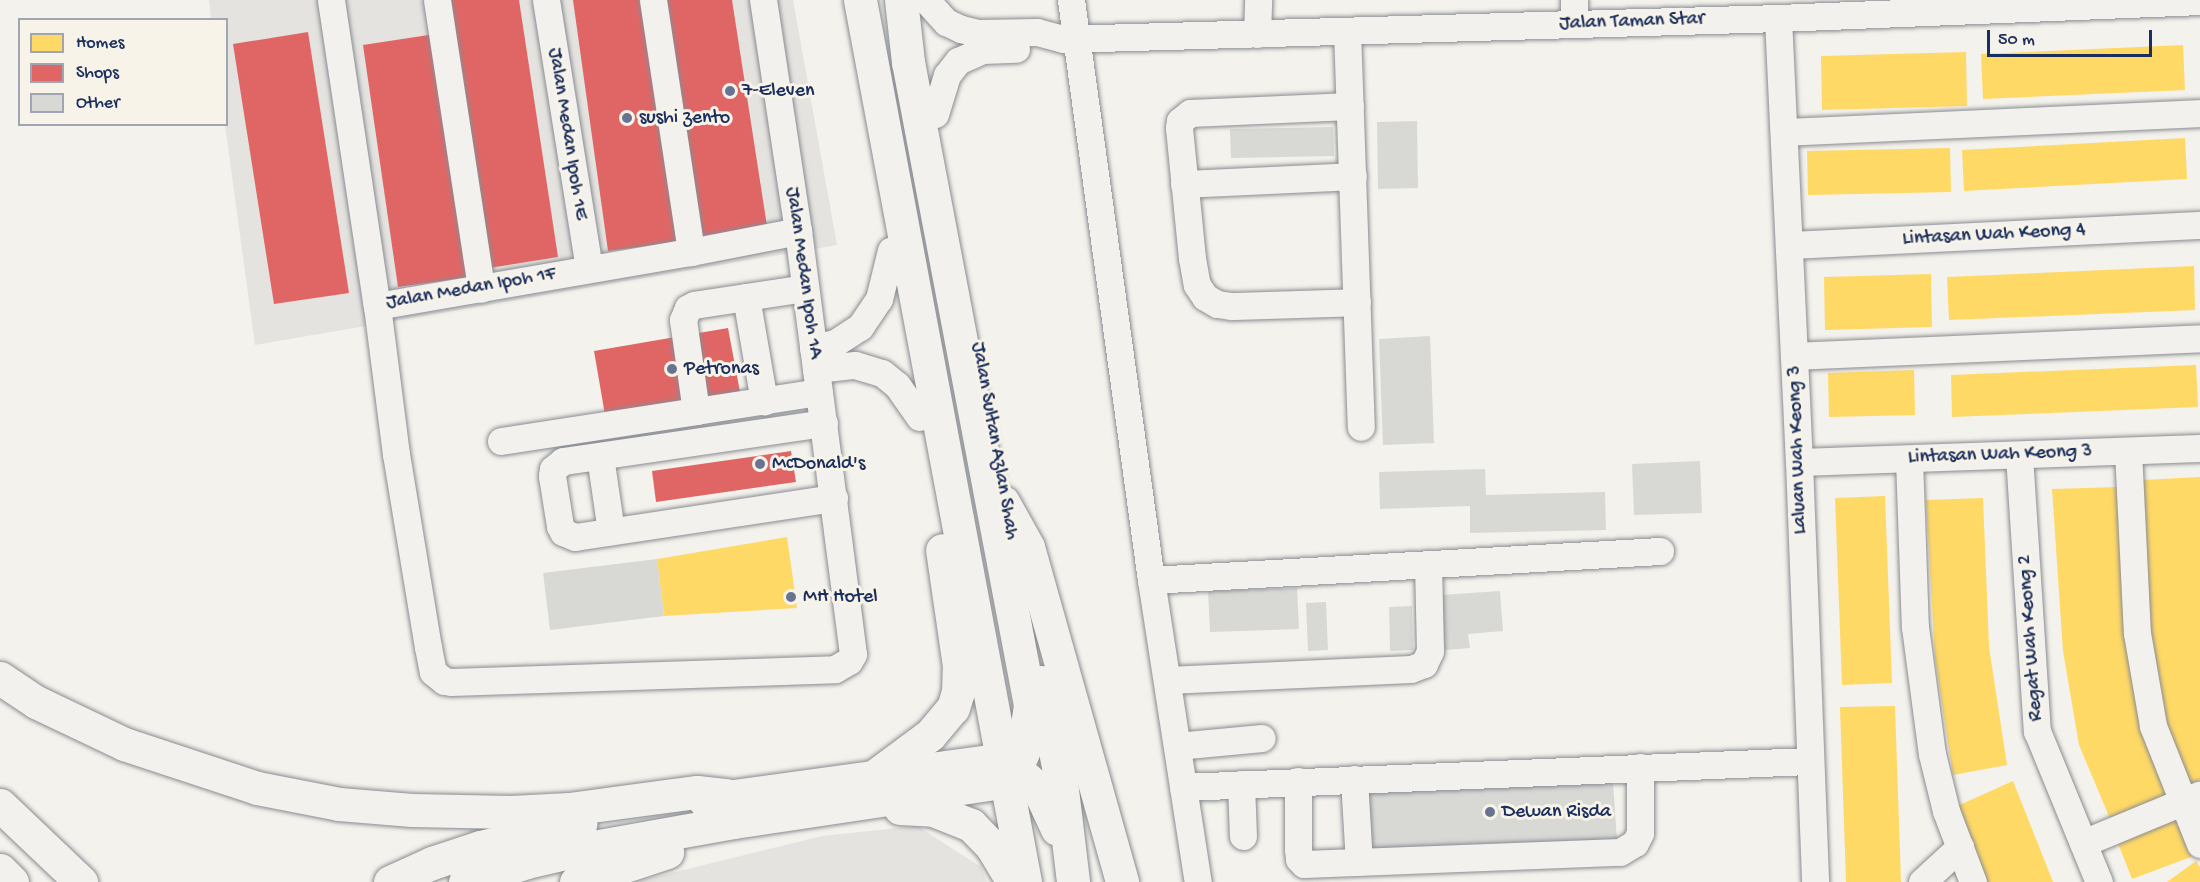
<!DOCTYPE html>
<style>
body{margin:0}
#map{position:relative;width:2200px;height:882px;overflow:hidden;background:#f4f2ec;font-family:"Gochi Hand",sans-serif}
div>[style]{position:absolute}
.built>*{inset:0;background:#e4e3df}
.homes>*{inset:0;background:#ffd966}
.shops>*{inset:0;background:#e06666}
.building>*{inset:0;background:#d8d8d5}
.roads{filter:drop-shadow(0 0 2px #898c92) drop-shadow(0 0 2px #898c92)}
.minor>*{height:27px;margin:-13.5px;padding:0 13.5px;transform-origin:13.5px;border-radius:13.5px;background:#f2f1ed}
.major>*{height:33px;margin:-16.5px;padding:0 16.5px;transform-origin:16.5px;border-radius:16.5px;background:#f2f1ed}
.highway>*{height:33px;margin:-16.5px;padding:0 16.5px;transform-origin:16.5px;border-radius:16.5px;background:#f2f1ed}
.dots>*{width:16px;height:16px;translate:-50% -50%;box-sizing:border-box;border:3px solid #f7f3e8;border-radius:50%}
span{translate:-50% -50%;white-space:nowrap;text-align:center;line-height:1.15;-webkit-text-stroke:6px #f7f3e8;paint-order:stroke}
.street-label{font-size:20px;color:#1b2f5e}
.poi-label{font-size:20px;color:#1b2f5e}
.left{translate:0 -50%;text-align:left}
.legend{position:absolute;left:18px;top:18px;width:210px;height:108px;box-sizing:border-box;background:#f7f3e8;border:2px solid #9fa5b1;margin:0;padding:8px 10px;list-style:none;font-size:18px;color:#1b2f5e}
.legend li{display:flex;align-items:center;gap:12px;height:30px}
.legend b{width:30px;border:2px solid #9fa5b1}
.scale{position:absolute;left:1987px;top:30px;width:165px;height:27px;box-sizing:border-box;border:3px solid #1b2f5e;border-top:0;padding-left:8px;font-size:18px;line-height:21px;white-space:nowrap;color:#1b2f5e;-webkit-text-stroke:4px #f7f3e8;paint-order:stroke}
</style>
<div id="map">
<div class="built">
<i style="clip-path:polygon(209px 0,793px 0,837px 245px,255px 345px,225px 125px,226px 20px,211px 19px)"></i>
<i style="clip-path:polygon(917px 826px,981px 867px,987px 882px,635px 882px,822px 836px)"></i>
</div>
<div class="homes">
<i style="clip-path:polygon(2183px 45px,2185px 90px,1983px 99px,1981px 54px)"></i>
<i style="clip-path:polygon(1966px 52px,1967px 106px,1822px 110px,1821px 56px)"></i>
<i style="clip-path:polygon(2185px 138px,2187px 179px,1964px 191px,1962px 150px)"></i>
<i style="clip-path:polygon(1950px 148px,1951px 192px,1808px 195px,1807px 151px)"></i>
<i style="clip-path:polygon(2194px 266px,2195px 310px,1949px 320px,1947px 277px)"></i>
<i style="clip-path:polygon(1931px 274px,1932px 327px,1825px 330px,1824px 277px)"></i>
<i style="clip-path:polygon(2196px 365px,2198px 407px,1952px 417px,1951px 375px)"></i>
<i style="clip-path:polygon(1914px 370px,1915px 415px,1829px 417px,1828px 373px)"></i>
<i style="clip-path:polygon(2200px 477px,2200px 780px,2187px 785px,2162px 720px,2148px 621px,2143px 480px)"></i>
<i style="clip-path:polygon(2118px 487px,2170px 798px,2111px 821px,2079px 745px,2063px 651px,2052px 489px)"></i>
<i style="clip-path:polygon(1885px 496px,1892px 683px,1842px 685px,1835px 498px)"></i>
<i style="clip-path:polygon(1983px 498px,1989px 647px,2007px 765px,1953px 775px,1935px 658px,1926px 500px)"></i>
<i style="clip-path:polygon(787px 537px,797px 608px,664px 616px,657px 559px)"></i>
<i style="clip-path:polygon(1895px 706px,1901px 882px,1846px 882px,1840px 707px)"></i>
<i style="clip-path:polygon(2013px 781px,2053px 882px,1986px 882px,1955px 807px)"></i>
<i style="clip-path:polygon(2180px 813px,2196px 855px,2132px 879px,2116px 838px)"></i>
<i style="clip-path:polygon(2196px 861px,2200px 867px,2200px 882px,2167px 882px)"></i>
</div>
<div class="shops">
<i style="clip-path:polygon(449px 0,519px 0,558px 257px,489px 268px)"></i>
<i style="clip-path:polygon(573px 0,645px 0,678px 242px,608px 251px)"></i>
<i style="clip-path:polygon(657px 0,732px 0,767px 226px,694px 237px)"></i>
<i style="clip-path:polygon(308px 32px,349px 293px,274px 304px,233px 44px)"></i>
<i style="clip-path:polygon(435px 34px,470px 277px,398px 287px,363px 45px)"></i>
<i style="clip-path:polygon(728px 328px,740px 392px,605px 415px,594px 351px)"></i>
<i style="clip-path:polygon(791px 451px,796px 482px,656px 502px,652px 471px)"></i>
</div>
<div class="building">
<i style="clip-path:polygon(1417px 121px,1418px 188px,1378px 189px,1377px 122px)"></i>
<i style="clip-path:polygon(1333px 127px,1334px 156px,1231px 158px,1230px 129px)"></i>
<i style="clip-path:polygon(1430px 336px,1434px 443px,1383px 445px,1379px 339px)"></i>
<i style="clip-path:polygon(1700px 461px,1702px 513px,1634px 515px,1632px 464px)"></i>
<i style="clip-path:polygon(1485px 469px,1486px 495px,1605px 492px,1606px 530px,1470px 533px,1470px 506px,1380px 509px,1379px 472px)"></i>
<i style="clip-path:polygon(657px 559px,664px 616px,550px 630px,543px 573px)"></i>
<i style="clip-path:polygon(1297px 588px,1299px 629px,1210px 632px,1208px 591px)"></i>
<i style="clip-path:polygon(1500px 591px,1503px 631px,1468px 634px,1470px 648px,1445px 650px,1441px 595px)"></i>
<i style="clip-path:polygon(1326px 602px,1328px 650px,1308px 651px,1306px 603px)"></i>
<i style="clip-path:polygon(1412px 606px,1413px 650px,1390px 651px,1389px 607px)"></i>
<i style="clip-path:polygon(1612px 769px,1617px 840px,1368px 854px,1364px 784px)"></i>
</div>
<div class="roads">
<div class="minor">
<i style="left:331px;top:0;width:309px;rotate:81.5deg"></i>
<i style="left:377px;top:306px;width:149px;rotate:82.7deg"></i>
<i style="left:396px;top:454px;width:196px;rotate:80.6deg"></i>
<i style="left:428px;top:647px;width:25px;rotate:79deg"></i>
<i style="left:433px;top:672px;width:14px;rotate:39deg"></i>
<i style="left:444px;top:681px;width:7px;rotate:8deg"></i>
<i style="left:451px;top:682px;width:384px;rotate:-1.9deg"></i>
<i style="left:835px;top:669px;width:16px;rotate:-30deg"></i>
<i style="left:849px;top:661px;width:8px;rotate:-60deg"></i>
<i style="left:853px;top:654px;width:427px;rotate:-97.4deg"></i>
<i style="left:798px;top:231px;width:234px;rotate:-98.6deg"></i>
<i style="left:437px;top:0;width:292px;rotate:81.3deg"></i>
<i style="left:546px;top:0;width:272px;rotate:80.9deg"></i>
<i style="left:653px;top:0;width:255px;rotate:81.4deg"></i>
<i style="left:926px;top:0;width:30px;rotate:48deg"></i>
<i style="left:946px;top:22px;width:17px;rotate:25deg"></i>
<i style="left:961px;top:29px;width:18px;rotate:13deg"></i>
<i style="left:979px;top:33px;width:58px;rotate:-1deg"></i>
<i style="left:1037px;top:32px;width:28px;rotate:15deg"></i>
<i style="left:1064px;top:39px;width:714px;rotate:-1.68deg"></i>
<i style="left:1778px;top:18px;width:422px;rotate:-2.3deg"></i>
<i style="left:1071px;top:0;width:585px;rotate:82.15deg"></i>
<i style="left:1151px;top:580px;width:306px;rotate:81.2deg"></i>
<i style="left:1574px;top:0;width:24px;rotate:90deg"></i>
<i style="left:1778px;top:18px;width:444px;rotate:87.3deg"></i>
<i style="left:1799px;top:462px;width:420px;rotate:87.8deg"></i>
<i style="left:1347px;top:31px;width:396px;rotate:88deg"></i>
<i style="left:1257px;top:34px;width:34px;rotate:-88deg"></i>
<i style="left:1350px;top:106px;width:160px;rotate:177.5deg"></i>
<i style="left:1190px;top:113px;width:13px;rotate:141deg"></i>
<i style="left:1180px;top:121px;width:7px;rotate:98deg"></i>
<i style="left:1179px;top:128px;width:131px;rotate:84.3deg"></i>
<i style="left:1192px;top:258px;width:27px;rotate:80deg"></i>
<i style="left:1197px;top:285px;width:14px;rotate:56deg"></i>
<i style="left:1205px;top:297px;width:14px;rotate:30deg"></i>
<i style="left:1217px;top:304px;width:15px;rotate:8deg"></i>
<i style="left:1232px;top:306px;width:125px;rotate:-1.8deg"></i>
<i style="left:935px;top:114px;width:41px;rotate:-72.9deg"></i>
<i style="left:947px;top:75px;width:18px;rotate:-52deg"></i>
<i style="left:958px;top:61px;width:27px;rotate:-24deg"></i>
<i style="left:983px;top:50px;width:33px;rotate:-2deg"></i>
<i style="left:1784px;top:132px;width:416px;rotate:-2.6deg"></i>
<i style="left:1184px;top:184px;width:169px;rotate:-2.7deg"></i>
<i style="left:1789px;top:245px;width:411px;rotate:-2.8deg"></i>
<i style="left:805px;top:288px;width:112px;rotate:171.3deg"></i>
<i style="left:694px;top:305px;width:7px;rotate:153deg"></i>
<i style="left:688px;top:308px;width:13px;rotate:113deg"></i>
<i style="left:683px;top:320px;width:92px;rotate:81.9deg"></i>
<i style="left:696px;top:411px;width:124px;rotate:-8.8deg"></i>
<i style="left:746px;top:297px;width:106px;rotate:80.2deg"></i>
<i style="left:377px;top:306px;width:319px;rotate:-9.8deg"></i>
<i style="left:691px;top:252px;width:109px;rotate:-11.1deg"></i>
<i style="left:813px;top:348px;width:23px;rotate:-13deg"></i>
<i style="left:835px;top:343px;width:30px;rotate:-33deg"></i>
<i style="left:860px;top:327px;width:34px;rotate:-56deg"></i>
<i style="left:879px;top:299px;width:50px;rotate:-76.2deg"></i>
<i style="left:1794px;top:356px;width:406px;rotate:-2.5deg"></i>
<i style="left:816px;top:369px;width:39px;rotate:-6deg"></i>
<i style="left:855px;top:365px;width:28px;rotate:17deg"></i>
<i style="left:882px;top:373px;width:19px;rotate:39deg"></i>
<i style="left:897px;top:385px;width:39px;rotate:55deg"></i>
<i style="left:824px;top:423px;width:264px;rotate:171.7deg"></i>
<i style="left:563px;top:461px;width:13px;rotate:141deg"></i>
<i style="left:553px;top:469px;width:7px;rotate:98deg"></i>
<i style="left:552px;top:476px;width:51px;rotate:80.9deg"></i>
<i style="left:560px;top:526px;width:7px;rotate:63deg"></i>
<i style="left:563px;top:532px;width:13px;rotate:23deg"></i>
<i style="left:575px;top:537px;width:262px;rotate:-8.6deg"></i>
<i style="left:501px;top:441px;width:197px;rotate:-8.7deg"></i>
<i style="left:2128px;top:451px;width:182px;rotate:87.2deg"></i>
<i style="left:2137px;top:633px;width:94px;rotate:80.2deg"></i>
<i style="left:2153px;top:726px;width:127px;rotate:68.3deg"></i>
<i style="left:2019px;top:455px;width:277px;rotate:86.3deg"></i>
<i style="left:2037px;top:731px;width:163px;rotate:67.7deg"></i>
<i style="left:600px;top:456px;width:76px;rotate:81.7deg"></i>
<i style="left:1909px;top:459px;width:168px;rotate:88deg"></i>
<i style="left:1915px;top:627px;width:128px;rotate:82.4deg"></i>
<i style="left:1932px;top:754px;width:59px;rotate:76.2deg"></i>
<i style="left:1946px;top:811px;width:76px;rotate:69.2deg"></i>
<i style="left:1799px;top:462px;width:401px;rotate:-2deg"></i>
<i style="left:1151px;top:580px;width:510px;rotate:-3.26deg"></i>
<i style="left:1167px;top:680px;width:244px;rotate:-2.6deg"></i>
<i style="left:1411px;top:669px;width:14px;rotate:-21deg"></i>
<i style="left:1424px;top:664px;width:14px;rotate:-65deg"></i>
<i style="left:1430px;top:651px;width:85px;rotate:-91.3deg"></i>
<i style="left:1177px;top:746px;width:85px;rotate:-5.4deg"></i>
<i style="left:1354px;top:779px;width:83px;rotate:86.6deg"></i>
<i style="left:1298px;top:781px;width:68px;rotate:90deg"></i>
<i style="left:1298px;top:849px;width:10px;rotate:84deg"></i>
<i style="left:1299px;top:859px;width:7px;rotate:45deg"></i>
<i style="left:1304px;top:864px;width:316px;rotate:-2.2deg"></i>
<i style="left:1620px;top:852px;width:17px;rotate:-31deg"></i>
<i style="left:1635px;top:843px;width:11px;rotate:-63deg"></i>
<i style="left:1640px;top:833px;width:66px;rotate:-90deg"></i>
<i style="left:1241px;top:784px;width:52px;rotate:87.8deg"></i>
<i style="left:1183px;top:787px;width:627px;rotate:-2.38deg"></i>
<i style="left:2083px;top:843px;width:126px;rotate:-22.5deg"></i>
<i style="left:1922px;top:882px;width:52px;rotate:-42.6deg"></i>
</div>
<div class="major">
<i style="left:860px;top:0;width:897px;rotate:79.4deg"></i>
<i style="left:1003px;top:502px;width:51px;rotate:60.9deg"></i>
<i style="left:1028px;top:547px;width:348px;rotate:74.3deg"></i>
<i style="left:0;top:678px;width:43px;rotate:33.7deg"></i>
<i style="left:36px;top:702px;width:98px;rotate:25.5deg"></i>
<i style="left:124px;top:744px;width:140px;rotate:18.3deg"></i>
<i style="left:257px;top:788px;width:84px;rotate:11deg"></i>
<i style="left:339px;top:804px;width:73px;rotate:4.7deg"></i>
<i style="left:412px;top:810px;width:99px;rotate:1.2deg"></i>
<i style="left:511px;top:812px;width:58px;rotate:-3deg"></i>
<i style="left:569px;top:809px;width:129px;rotate:-7.6deg"></i>
<i style="left:697px;top:792px;width:30px;rotate:6deg"></i>
<i style="left:1041px;top:682px;width:101px;rotate:78.6deg"></i>
<i style="left:1061px;top:781px;width:102px;rotate:83.2deg"></i>
<i style="left:872px;top:778px;width:72px;rotate:-36.6deg"></i>
<i style="left:930px;top:735px;width:35px;rotate:-50deg"></i>
<i style="left:953px;top:708px;width:17px;rotate:-73deg"></i>
<i style="left:958px;top:692px;width:26px;rotate:-88deg"></i>
<i style="left:959px;top:666px;width:117px;rotate:-98.3deg"></i>
<i style="left:704px;top:800px;width:302px;rotate:-7.8deg"></i>
<i style="left:1003px;top:759px;width:45px;rotate:39.6deg"></i>
<i style="left:1038px;top:788px;width:45px;rotate:65.1deg"></i>
<i style="left:0;top:805px;width:112px;rotate:43.5deg"></i>
<i style="left:900px;top:808px;width:33px;rotate:3deg"></i>
<i style="left:933px;top:810px;width:41px;rotate:21.5deg"></i>
<i style="left:971px;top:825px;width:30px;rotate:46deg"></i>
<i style="left:992px;top:847px;width:41px;rotate:59deg"></i>
<i style="left:390px;top:882px;width:46px;rotate:-24.3deg"></i>
<i style="left:432px;top:863px;width:51px;rotate:-18.4deg"></i>
<i style="left:480px;top:847px;width:103px;rotate:-13deg"></i>
<i style="left:465px;top:882px;width:65px;rotate:-17.9deg"></i>
<i style="left:527px;top:862px;width:57px;rotate:-13.3deg"></i>
<i style="left:582px;top:849px;width:154px;rotate:-10.1deg"></i>
<i style="left:734px;top:822px;width:276px;rotate:-8.5deg"></i>
<i style="left:1007px;top:781px;width:16px;rotate:-55deg"></i>
<i style="left:1016px;top:768px;width:17px;rotate:-66deg"></i>
<i style="left:1023px;top:752px;width:48px;rotate:-81.5deg"></i>
<i style="left:1030px;top:705px;width:654px;rotate:-100.74deg"></i>
<i style="left:908px;top:62px;width:62px;rotate:-96.4deg"></i>
<i style="left:576px;top:882px;width:96px;rotate:-18.2deg"></i>
</div>
<div class="highway">
<i style="left:0;top:870px;width:17px;rotate:45deg"></i>
</div>
</div>
<div class="dots">
<i style="left:730px;top:91px;background:#677390"></i>
<i style="left:627px;top:118px;background:#677390"></i>
<i style="left:672px;top:369px;background:#677390"></i>
<i style="left:760px;top:464px;background:#677390"></i>
<i style="left:791px;top:597px;background:#677390"></i>
<i style="left:1490px;top:812px;background:#677390"></i>
</div>
<div class="street-label">
<span style="left:1632px;top:22px;rotate:-2deg">Jalan Taman Star</span>
<span style="left:567px;top:134px;rotate:81deg">Jalan Medan Ipoh 1E</span>
<span style="left:1994px;top:235px;rotate:-3deg">Lintasan Wah Keong 4</span>
<span style="left:803px;top:273px;rotate:82deg">Jalan Medan Ipoh 1A</span>
<span style="left:471px;top:289px;rotate:-10deg">Jalan Medan Ipoh 1F</span>
<span style="left:994px;top:441px;rotate:80deg">Jalan Sultan Azlan Shah</span>
<span style="left:1798px;top:450px;rotate:-92deg">Laluan Wah Keong 3</span>
<span style="left:2000px;top:455px;rotate:-2deg">Lintasan Wah Keong 3</span>
<span style="left:2031px;top:638px;rotate:-94deg">Regat Wah Keong 2</span>
</div>
<div class="poi-label">
<span class="left" style="left:742px;top:91px">7-Eleven</span>
<span class="left" style="left:639px;top:118px">sushi zento</span>
<span class="left" style="left:684px;top:369px">Petronas</span>
<span class="left" style="left:772px;top:464px">McDonald's</span>
<span class="left" style="left:803px;top:597px">MH Hotel</span>
<span class="left" style="left:1502px;top:812px">Dewan Risda</span>
</div>
<ul class="legend">
<li><b style="height:16px;background:#ffd966"></b>Homes</li>
<li><b style="height:16px;background:#e06666"></b>Shops</li>
<li><b style="height:16px;background:#d8d8d5"></b>Other</li>
</ul>
<div class="scale">50 m</div>
</div>
